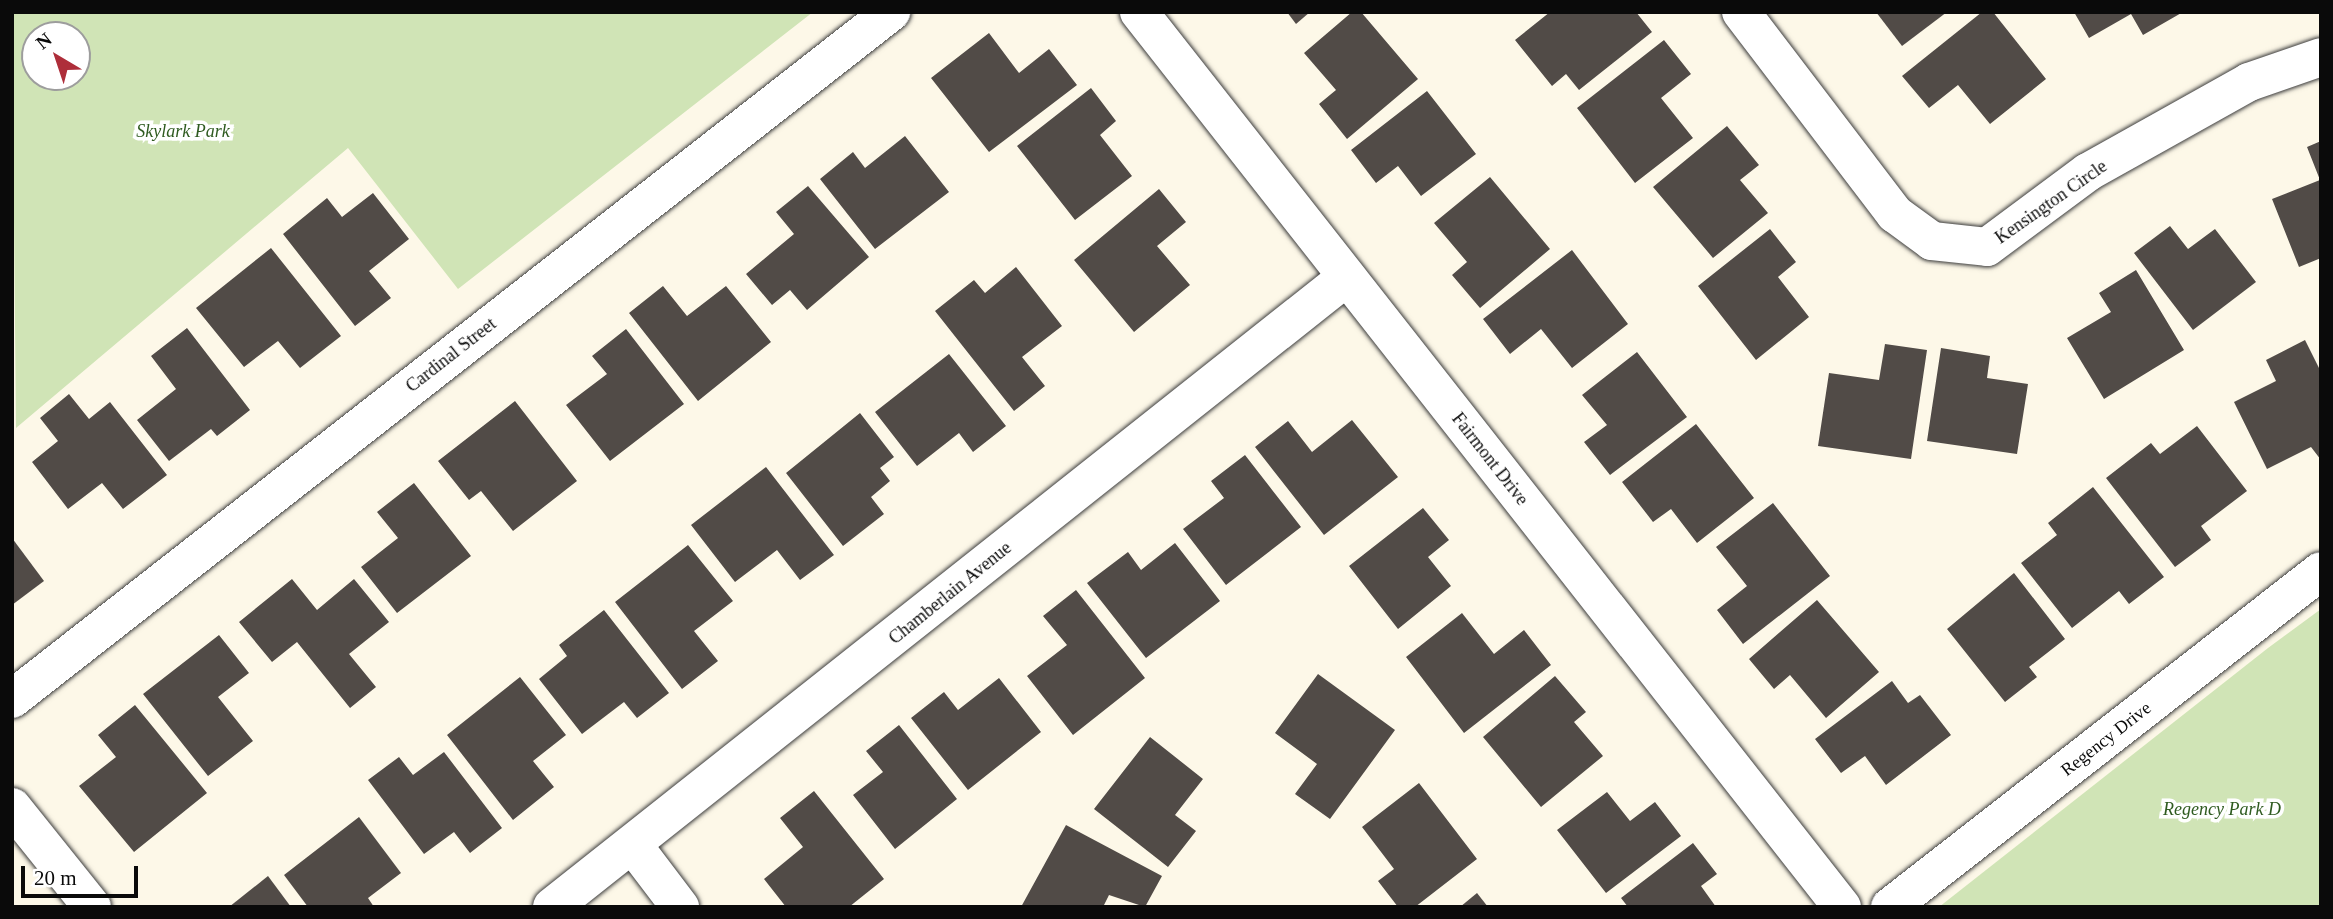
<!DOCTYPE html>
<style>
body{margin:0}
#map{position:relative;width:2333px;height:919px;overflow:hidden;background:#fdf8e8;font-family:Georgia,serif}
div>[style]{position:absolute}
.green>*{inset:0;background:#d0e4b6}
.building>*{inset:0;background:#514b47}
.roads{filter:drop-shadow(0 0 2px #3d3d3d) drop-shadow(0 0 2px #3d3d3d)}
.minor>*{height:38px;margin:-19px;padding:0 19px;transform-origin:19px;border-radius:19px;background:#fff}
span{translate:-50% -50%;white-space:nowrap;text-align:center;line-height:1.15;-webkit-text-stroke:7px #fff;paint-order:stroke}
.park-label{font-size:18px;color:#2f5b20;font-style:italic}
.street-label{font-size:18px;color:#0a0a0a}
.frame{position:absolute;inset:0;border:14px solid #0a0a0a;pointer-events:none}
.north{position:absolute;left:21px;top:21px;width:70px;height:70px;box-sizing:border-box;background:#fff;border:2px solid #9d9d9d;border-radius:50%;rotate:321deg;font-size:19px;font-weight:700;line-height:28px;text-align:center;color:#0a0a0a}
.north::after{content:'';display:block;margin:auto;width:24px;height:32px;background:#ae2e3a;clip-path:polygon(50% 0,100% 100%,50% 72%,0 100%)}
.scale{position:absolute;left:21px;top:866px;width:117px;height:32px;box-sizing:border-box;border:4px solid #0a0a0a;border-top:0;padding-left:9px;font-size:21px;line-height:24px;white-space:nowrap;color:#0a0a0a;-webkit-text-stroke:5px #fff;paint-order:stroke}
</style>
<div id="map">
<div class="green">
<i style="clip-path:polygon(evenodd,12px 12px,813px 12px,458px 289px,348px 148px,16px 428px,12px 12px,35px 35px,77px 35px,77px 77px,35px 77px,35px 35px)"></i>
<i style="clip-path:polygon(2321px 609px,2321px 907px,1939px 907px,2268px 648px)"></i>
</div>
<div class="building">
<i style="clip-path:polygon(1287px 12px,1310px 12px,1296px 24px)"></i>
<i style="clip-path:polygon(1352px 12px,1361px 12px,1418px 79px,1347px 139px,1319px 104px,1336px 90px,1304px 53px)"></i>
<i style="clip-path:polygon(1550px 12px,1636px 12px,1652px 32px,1579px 90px,1566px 74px,1552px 86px,1515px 40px)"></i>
<i style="clip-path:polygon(1876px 12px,1947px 12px,1902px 46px)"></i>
<i style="clip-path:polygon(1982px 12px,1993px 12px,2046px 79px,1990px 124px,1958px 85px,1929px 108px,1902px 76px)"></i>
<i style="clip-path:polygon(2074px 12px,2183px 12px,2143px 35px,2131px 14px,2089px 38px)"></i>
<i style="clip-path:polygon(989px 33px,1019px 73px,1049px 49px,1077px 85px,989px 152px,931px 78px)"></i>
<i style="clip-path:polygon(1664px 40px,1691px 74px,1661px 98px,1693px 138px,1635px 183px,1577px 108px)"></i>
<i style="clip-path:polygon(1091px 88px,1116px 121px,1100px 135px,1132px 176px,1075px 220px,1017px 146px)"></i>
<i style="clip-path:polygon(1427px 91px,1476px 154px,1421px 196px,1398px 166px,1376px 183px,1351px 150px)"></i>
<i style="clip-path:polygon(1727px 126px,1759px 165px,1740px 180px,1768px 213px,1713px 258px,1653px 187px)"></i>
<i style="clip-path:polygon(905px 136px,949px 192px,875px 249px,820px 179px,853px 152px,865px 168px)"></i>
<i style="clip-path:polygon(2321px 141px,2321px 258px,2299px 267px,2272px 199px,2320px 180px,2307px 147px)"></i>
<i style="clip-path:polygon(1490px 177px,1550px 249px,1480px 308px,1452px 275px,1467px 262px,1434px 223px)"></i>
<i style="clip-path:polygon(808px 186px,869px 257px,807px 310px,790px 290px,772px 305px,746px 274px,794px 234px,776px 212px)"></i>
<i style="clip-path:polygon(1159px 189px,1186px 222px,1157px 246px,1190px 285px,1134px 332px,1074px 260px)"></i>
<i style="clip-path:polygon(373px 193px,409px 239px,369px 271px,391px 298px,355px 326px,283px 234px,327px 198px,342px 217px)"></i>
<i style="clip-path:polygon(2170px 226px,2188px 249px,2215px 229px,2256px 282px,2193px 330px,2134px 253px)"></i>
<i style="clip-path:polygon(1770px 229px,1796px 262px,1778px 277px,1809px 317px,1756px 360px,1698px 286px)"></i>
<i style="clip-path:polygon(271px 248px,341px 336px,300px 368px,278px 341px,244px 367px,196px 308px)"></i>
<i style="clip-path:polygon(1572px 250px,1628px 324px,1572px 368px,1541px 329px,1510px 354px,1483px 319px)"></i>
<i style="clip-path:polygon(1016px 267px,1062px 326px,1022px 357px,1045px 386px,1014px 411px,935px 311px,974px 280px,985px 293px)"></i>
<i style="clip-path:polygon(2136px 270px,2184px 350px,2104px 399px,2067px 338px,2111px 312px,2099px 293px)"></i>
<i style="clip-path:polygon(663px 286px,687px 316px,726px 286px,771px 342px,698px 401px,629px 313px)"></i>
<i style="clip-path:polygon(187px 328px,250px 410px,217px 436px,211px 429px,169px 461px,137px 420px,176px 389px,151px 356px)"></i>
<i style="clip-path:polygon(626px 329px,684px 404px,610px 461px,566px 405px,607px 374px,592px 356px)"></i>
<i style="clip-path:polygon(2305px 340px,2321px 372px,2321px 460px,2311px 447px,2267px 469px,2234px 402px,2276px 381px,2266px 360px)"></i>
<i style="clip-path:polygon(1885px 344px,1927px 350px,1911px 459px,1818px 446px,1829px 373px,1879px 380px)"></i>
<i style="clip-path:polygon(1941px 348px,1990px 356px,1987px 378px,2028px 384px,2017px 454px,1927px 441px)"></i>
<i style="clip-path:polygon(1637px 352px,1687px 417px,1610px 475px,1584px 442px,1607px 425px,1582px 395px)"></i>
<i style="clip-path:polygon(949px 354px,1006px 426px,973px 452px,959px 433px,917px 466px,875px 412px)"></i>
<i style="clip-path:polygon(69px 394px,89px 419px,110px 402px,167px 475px,123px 509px,102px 483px,68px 509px,32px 462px,58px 441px,40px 418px)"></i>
<i style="clip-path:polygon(515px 401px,577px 481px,513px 531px,481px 491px,469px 500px,438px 461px)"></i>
<i style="clip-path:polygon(860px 413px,894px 457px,880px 468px,890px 481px,871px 497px,884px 514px,843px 546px,786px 473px)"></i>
<i style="clip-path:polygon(1352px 420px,1398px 477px,1324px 535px,1255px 447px,1288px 421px,1312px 452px)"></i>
<i style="clip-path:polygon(1696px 424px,1754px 498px,1697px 543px,1671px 509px,1653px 522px,1622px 482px)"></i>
<i style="clip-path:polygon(2197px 426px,2247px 491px,2201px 526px,2211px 540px,2175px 567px,2106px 478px,2151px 443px,2160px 454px)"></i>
<i style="clip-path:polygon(1245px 455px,1301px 527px,1226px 585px,1183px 529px,1224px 498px,1211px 481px)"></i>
<i style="clip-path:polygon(766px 467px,834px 555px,800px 580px,777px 550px,735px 582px,691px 525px)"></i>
<i style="clip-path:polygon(414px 483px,471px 556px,397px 613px,361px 567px,398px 538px,377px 512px)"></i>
<i style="clip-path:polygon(2093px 487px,2164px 577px,2129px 604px,2119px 591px,2072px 628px,2021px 563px,2057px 535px,2048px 523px)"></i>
<i style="clip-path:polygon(1773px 503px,1830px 576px,1743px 644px,1717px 610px,1747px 586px,1716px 547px)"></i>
<i style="clip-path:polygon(1423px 508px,1449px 540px,1428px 557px,1451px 586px,1398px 629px,1349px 566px)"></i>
<i style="clip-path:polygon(12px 538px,44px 581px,12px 605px)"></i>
<i style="clip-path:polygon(1175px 543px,1220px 601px,1146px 658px,1087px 583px,1128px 552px,1141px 570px)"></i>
<i style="clip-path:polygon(688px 545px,733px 601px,694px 631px,718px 661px,682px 689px,615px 602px)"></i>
<i style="clip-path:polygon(2014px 573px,2065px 639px,2029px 667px,2037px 677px,2005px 702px,1947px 629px)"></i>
<i style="clip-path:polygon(292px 579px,317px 610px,354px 579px,389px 622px,349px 654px,376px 687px,350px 708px,297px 642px,272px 662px,239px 622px)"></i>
<i style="clip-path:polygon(1076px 590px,1145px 678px,1073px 735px,1027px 676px,1067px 645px,1043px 616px)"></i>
<i style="clip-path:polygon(1817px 600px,1879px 672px,1826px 718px,1790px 675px,1774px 689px,1749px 659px)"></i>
<i style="clip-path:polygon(604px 610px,669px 693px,637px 718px,624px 702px,582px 734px,539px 679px,567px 656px,559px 645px)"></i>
<i style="clip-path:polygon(1462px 613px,1494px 654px,1524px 630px,1551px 665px,1464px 733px,1406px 657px)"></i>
<i style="clip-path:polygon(219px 635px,249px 673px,218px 697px,253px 741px,208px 776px,143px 694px)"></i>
<i style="clip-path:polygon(1318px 674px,1395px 730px,1330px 819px,1295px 794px,1317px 764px,1275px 733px)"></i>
<i style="clip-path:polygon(1555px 676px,1586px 712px,1574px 722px,1603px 756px,1541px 807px,1483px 737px)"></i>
<i style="clip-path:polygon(520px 677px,566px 735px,533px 761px,554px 787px,513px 820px,447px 735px)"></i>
<i style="clip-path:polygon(999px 678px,1041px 732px,968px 790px,911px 718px,944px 692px,958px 710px)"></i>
<i style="clip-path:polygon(1892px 681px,1908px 703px,1920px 695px,1951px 735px,1886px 785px,1865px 756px,1841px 773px,1815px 739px)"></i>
<i style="clip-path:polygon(135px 705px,207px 793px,134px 852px,79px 786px,116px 757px,98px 735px)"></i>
<i style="clip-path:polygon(899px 725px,957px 799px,895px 849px,853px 795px,883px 772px,866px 751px)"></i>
<i style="clip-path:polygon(1150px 737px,1203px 779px,1175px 815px,1196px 831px,1168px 867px,1094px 809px)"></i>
<i style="clip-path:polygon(444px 752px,502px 828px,470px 853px,454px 832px,424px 854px,368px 780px,399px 757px,413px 775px)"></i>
<i style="clip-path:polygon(1419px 783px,1477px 859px,1415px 907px,1398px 907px,1378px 881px,1394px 869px,1362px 827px)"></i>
<i style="clip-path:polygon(814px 791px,884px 879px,849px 907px,786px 907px,764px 879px,803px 847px,780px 818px)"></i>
<i style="clip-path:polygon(1607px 792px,1630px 821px,1655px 802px,1681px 836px,1606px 893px,1557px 830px)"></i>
<i style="clip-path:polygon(359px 817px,401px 873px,368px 898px,374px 907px,308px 907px,284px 875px)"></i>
<i style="clip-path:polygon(1066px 825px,1162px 876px,1145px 907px,1109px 895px,1103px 907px,1021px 907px)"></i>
<i style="clip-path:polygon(1693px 843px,1717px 874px,1701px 886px,1716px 907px,1628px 907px,1621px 898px)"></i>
<i style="clip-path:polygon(268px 876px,291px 907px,229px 907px)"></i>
<i style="clip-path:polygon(1477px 893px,1488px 907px,1460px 907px)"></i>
</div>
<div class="roads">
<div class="minor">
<i style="left:1139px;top:12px;width:1138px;rotate:51.85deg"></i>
<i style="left:1741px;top:12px;width:254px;rotate:52.7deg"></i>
<i style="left:1895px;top:214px;width:46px;rotate:36.1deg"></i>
<i style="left:1932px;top:241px;width:55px;rotate:6.2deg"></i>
<i style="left:1987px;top:247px;width:126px;rotate:-36.6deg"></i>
<i style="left:2088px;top:172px;width:184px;rotate:-29.2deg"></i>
<i style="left:2249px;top:82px;width:76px;rotate:-19.1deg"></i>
<i style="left:12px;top:699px;width:1116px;rotate:-38.01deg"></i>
<i style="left:12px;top:807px;width:128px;rotate:51.3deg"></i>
<i style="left:633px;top:845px;width:78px;rotate:52.8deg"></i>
<i style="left:552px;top:907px;width:1014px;rotate:-38.4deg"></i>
<i style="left:1890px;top:907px;width:546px;rotate:-37.94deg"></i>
</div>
</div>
<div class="park-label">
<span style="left:183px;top:131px">Skylark Park</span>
<span style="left:2222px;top:809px">Regency Park D</span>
</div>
<div class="street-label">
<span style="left:2051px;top:202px;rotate:-35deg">Kensington Circle</span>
<span style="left:451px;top:355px;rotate:-38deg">Cardinal Street</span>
<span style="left:1490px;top:459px;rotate:52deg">Fairmont Drive</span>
<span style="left:950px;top:593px;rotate:-39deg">Chamberlain Avenue</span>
<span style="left:2106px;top:739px;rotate:-38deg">Regency Drive</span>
</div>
<div class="frame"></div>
<div class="north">N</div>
<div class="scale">20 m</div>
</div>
